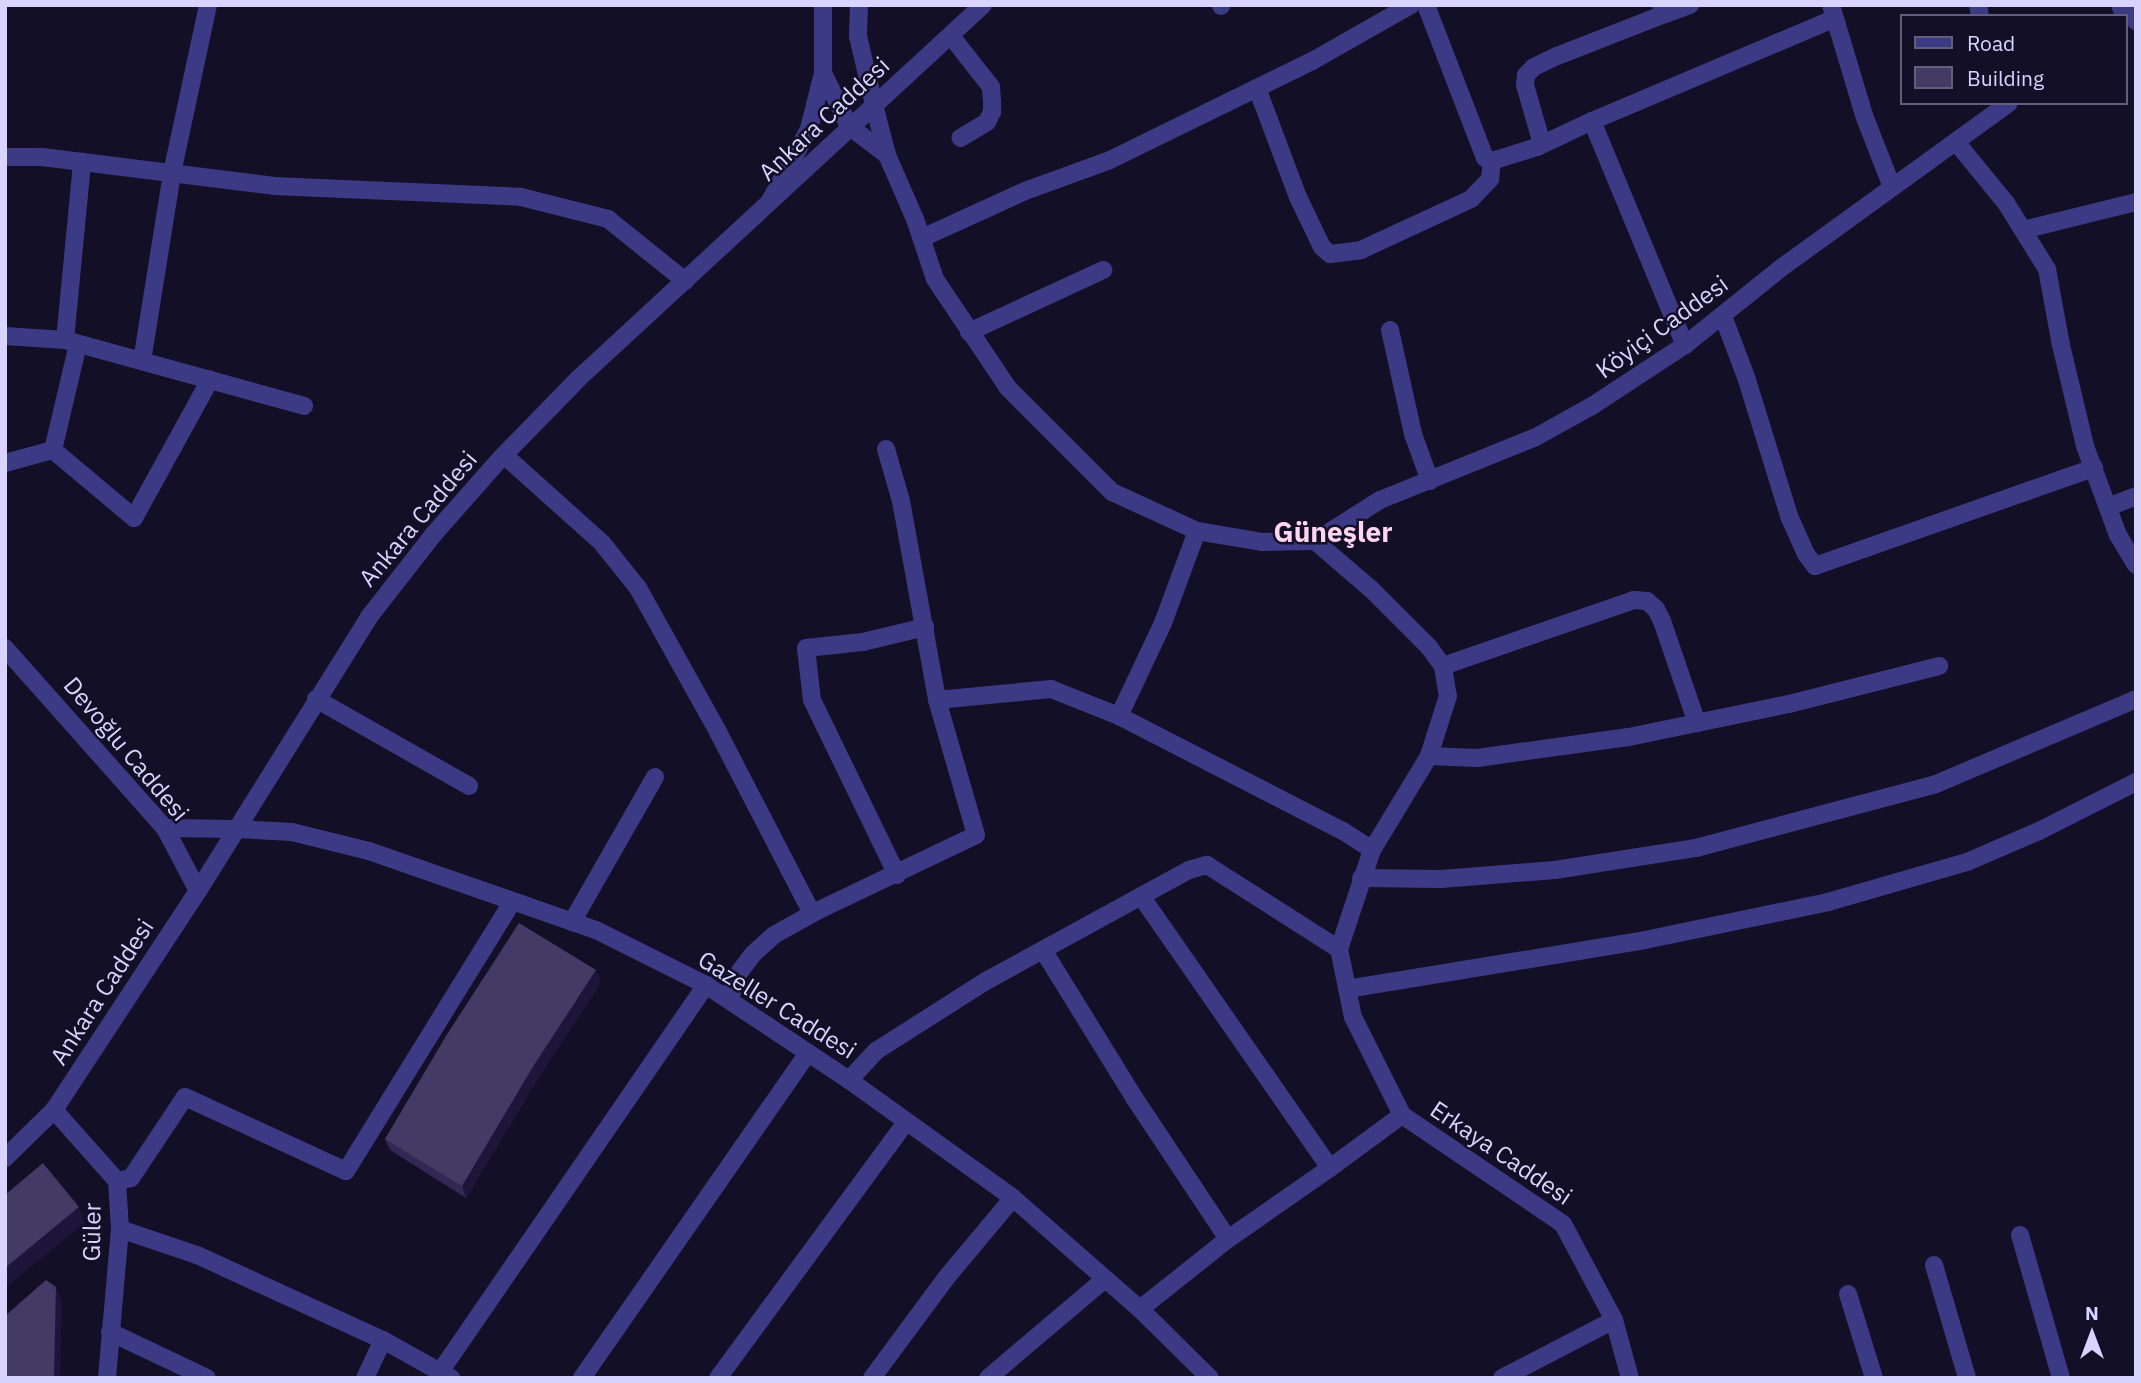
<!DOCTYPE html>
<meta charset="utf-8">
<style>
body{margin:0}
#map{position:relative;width:2141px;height:1383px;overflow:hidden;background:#130f26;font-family:"IBM Plex Sans",sans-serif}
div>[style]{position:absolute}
.minor>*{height:18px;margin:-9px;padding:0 9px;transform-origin:9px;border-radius:9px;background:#3d3a85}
.tertiary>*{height:18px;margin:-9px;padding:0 9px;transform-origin:9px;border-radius:9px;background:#3d3a85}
.wall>*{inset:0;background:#312854}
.shaded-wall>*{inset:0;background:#1d163a}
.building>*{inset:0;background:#433a66}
span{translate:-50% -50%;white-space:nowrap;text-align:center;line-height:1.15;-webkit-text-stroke:5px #130f26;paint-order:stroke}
.street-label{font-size:24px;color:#d9d4ff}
.quarter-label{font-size:28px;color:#ffd6f0;font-weight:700}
.frame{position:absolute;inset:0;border:7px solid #d9d4ff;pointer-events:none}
.legend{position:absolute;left:1900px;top:14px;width:228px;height:91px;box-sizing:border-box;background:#130f26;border:2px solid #625e7d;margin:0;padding:9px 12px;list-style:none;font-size:21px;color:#d9d4ff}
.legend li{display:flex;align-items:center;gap:14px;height:35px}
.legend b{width:35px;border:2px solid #625e7d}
.north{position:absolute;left:2057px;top:1299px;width:70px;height:70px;-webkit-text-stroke:5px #130f26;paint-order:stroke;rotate:0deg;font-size:19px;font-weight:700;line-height:28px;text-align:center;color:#d9d4ff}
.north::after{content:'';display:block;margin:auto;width:24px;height:32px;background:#d9d4ff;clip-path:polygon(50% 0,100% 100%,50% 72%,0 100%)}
</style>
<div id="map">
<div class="minor">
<i style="left:1221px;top:5px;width:1px;rotate:90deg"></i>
<i style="left:1426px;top:5px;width:164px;rotate:68.9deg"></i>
<i style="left:1485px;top:158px;width:8px;rotate:23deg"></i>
<i style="left:1492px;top:161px;width:47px;rotate:-17.3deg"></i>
<i style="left:1537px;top:147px;width:61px;rotate:-25.3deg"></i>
<i style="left:1592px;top:121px;width:243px;rotate:67.5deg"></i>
<i style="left:1661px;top:5px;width:10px;rotate:66deg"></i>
<i style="left:1665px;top:14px;width:27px;rotate:-20deg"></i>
<i style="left:1831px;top:5px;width:118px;rotate:73.3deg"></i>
<i style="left:1865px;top:118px;width:74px;rotate:68.6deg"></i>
<i style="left:1978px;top:5px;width:11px;rotate:80deg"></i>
<i style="left:2121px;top:8px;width:20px;rotate:41deg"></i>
<i style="left:951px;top:36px;width:65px;rotate:51.9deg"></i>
<i style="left:991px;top:87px;width:14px;rotate:86deg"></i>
<i style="left:992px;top:101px;width:11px;rotate:90deg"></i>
<i style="left:992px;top:112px;width:11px;rotate:117deg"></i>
<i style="left:987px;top:122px;width:31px;rotate:149deg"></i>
<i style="left:1257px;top:88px;width:116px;rotate:69.4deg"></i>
<i style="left:1298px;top:197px;width:55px;rotate:64.4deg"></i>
<i style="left:1322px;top:247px;width:11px;rotate:41deg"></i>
<i style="left:1330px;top:254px;width:31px;rotate:-7deg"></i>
<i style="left:1361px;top:250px;width:121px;rotate:-24.9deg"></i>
<i style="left:1471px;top:199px;width:28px;rotate:-46deg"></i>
<i style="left:1490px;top:179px;width:18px;rotate:-84deg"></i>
<i style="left:874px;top:105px;width:52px;rotate:75.4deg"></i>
<i style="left:887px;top:155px;width:70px;rotate:66.4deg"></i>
<i style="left:915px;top:219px;width:63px;rotate:71.6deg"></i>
<i style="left:935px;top:279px;width:131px;rotate:56.2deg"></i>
<i style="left:1008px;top:388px;width:147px;rotate:45deg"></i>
<i style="left:1112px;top:492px;width:94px;rotate:24.6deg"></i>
<i style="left:1197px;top:531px;width:67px;rotate:9.5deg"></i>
<i style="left:1263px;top:542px;width:52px;rotate:-1.1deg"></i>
<i style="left:1315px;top:541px;width:75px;rotate:40.7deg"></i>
<i style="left:1372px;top:590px;width:81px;rotate:45deg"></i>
<i style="left:1429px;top:647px;width:24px;rotate:54deg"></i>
<i style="left:1443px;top:666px;width:30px;rotate:81deg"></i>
<i style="left:1448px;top:696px;width:63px;rotate:107.6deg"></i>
<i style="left:1429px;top:756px;width:110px;rotate:121.2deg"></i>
<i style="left:1372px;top:850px;width:104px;rotate:108.4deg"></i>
<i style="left:1339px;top:949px;width:69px;rotate:78.4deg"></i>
<i style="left:1353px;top:1017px;width:110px;rotate:63.4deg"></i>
<i style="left:1402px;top:1115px;width:194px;rotate:34.1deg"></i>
<i style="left:1563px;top:1224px;width:109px;rotate:62deg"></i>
<i style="left:1614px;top:1320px;width:60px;rotate:74.6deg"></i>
<i style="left:1592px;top:121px;width:262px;rotate:-22.9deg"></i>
<i style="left:849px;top:126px;width:48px;rotate:37.3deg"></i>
<i style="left:1956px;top:142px;width:79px;rotate:50.7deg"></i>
<i style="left:2006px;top:203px;width:78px;rotate:58.2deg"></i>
<i style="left:2047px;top:269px;width:77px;rotate:79.6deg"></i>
<i style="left:2061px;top:345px;width:104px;rotate:76.6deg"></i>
<i style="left:2085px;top:446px;width:95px;rotate:69.7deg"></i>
<i style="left:2118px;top:535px;width:35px;rotate:59deg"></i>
<i style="left:1542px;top:144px;width:61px;rotate:-106.1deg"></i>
<i style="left:1525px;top:85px;width:10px;rotate:-84deg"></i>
<i style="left:1526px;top:75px;width:11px;rotate:-45deg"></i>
<i style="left:1534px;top:67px;width:25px;rotate:-26deg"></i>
<i style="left:1557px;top:56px;width:116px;rotate:-21.3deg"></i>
<i style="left:5px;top:157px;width:37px"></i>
<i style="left:42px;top:157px;width:234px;rotate:7.1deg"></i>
<i style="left:274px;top:186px;width:247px;rotate:2.5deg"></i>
<i style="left:521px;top:197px;width:90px;rotate:14.2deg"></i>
<i style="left:608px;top:219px;width:99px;rotate:38.8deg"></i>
<i style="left:771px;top:199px;width:80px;rotate:-61.5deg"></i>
<i style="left:809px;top:129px;width:58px;rotate:-76deg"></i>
<i style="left:2023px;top:230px;width:116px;rotate:-13.9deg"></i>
<i style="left:922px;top:238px;width:113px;rotate:-24.5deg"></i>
<i style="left:1025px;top:191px;width:90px;rotate:-20deg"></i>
<i style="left:1110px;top:160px;width:227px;rotate:-26.1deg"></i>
<i style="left:1314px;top:60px;width:112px;rotate:-29.6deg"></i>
<i style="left:1723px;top:316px;width:68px;rotate:69.4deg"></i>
<i style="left:1747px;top:380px;width:142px;rotate:72.8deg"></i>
<i style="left:1789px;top:516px;width:42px;rotate:65.9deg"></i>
<i style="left:1806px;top:554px;width:15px;rotate:53deg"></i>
<i style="left:1815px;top:566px;width:296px;rotate:-19.4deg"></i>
<i style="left:1390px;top:330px;width:107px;rotate:77.5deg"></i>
<i style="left:1413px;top:434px;width:50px;rotate:70.1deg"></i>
<i style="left:969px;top:332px;width:148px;rotate:-24.8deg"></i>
<i style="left:5px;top:336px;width:60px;rotate:3.8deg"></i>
<i style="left:65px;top:340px;width:248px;rotate:15.4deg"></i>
<i style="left:65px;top:340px;width:179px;rotate:-84.5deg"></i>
<i style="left:142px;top:361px;width:190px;rotate:-80.9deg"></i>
<i style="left:172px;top:173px;width:172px;rotate:-77.9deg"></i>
<i style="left:886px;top:449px;width:54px;rotate:73.9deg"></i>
<i style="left:901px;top:501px;width:202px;rotate:79.7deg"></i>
<i style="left:937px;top:700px;width:115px;rotate:-5.5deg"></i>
<i style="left:1051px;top:689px;width:73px;rotate:21.7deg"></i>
<i style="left:53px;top:450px;width:106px;rotate:40deg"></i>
<i style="left:134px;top:518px;width:158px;rotate:-61.2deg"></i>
<i style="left:53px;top:450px;width:109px;rotate:-76.7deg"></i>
<i style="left:504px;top:455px;width:132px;rotate:41.9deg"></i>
<i style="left:602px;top:543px;width:58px;rotate:51.3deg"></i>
<i style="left:638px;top:588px;width:165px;rotate:60.9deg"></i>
<i style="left:718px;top:732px;width:204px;rotate:62.6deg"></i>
<i style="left:5px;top:463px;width:50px;rotate:-15.2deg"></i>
<i style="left:2108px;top:507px;width:30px;rotate:-21deg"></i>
<i style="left:1197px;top:531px;width:98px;rotate:110.3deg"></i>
<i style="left:1163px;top:623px;width:103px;rotate:115.3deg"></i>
<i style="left:1119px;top:716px;width:252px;rotate:27.2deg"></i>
<i style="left:1343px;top:831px;width:35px;rotate:33deg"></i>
<i style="left:1315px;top:541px;width:77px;rotate:-32.2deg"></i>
<i style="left:1380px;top:500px;width:168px;rotate:-22deg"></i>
<i style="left:1536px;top:437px;width:64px;rotate:-29deg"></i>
<i style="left:1592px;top:406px;width:111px;rotate:-33.3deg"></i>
<i style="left:1685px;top:345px;width:123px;rotate:-38.7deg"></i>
<i style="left:1781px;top:268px;width:281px;rotate:-35.9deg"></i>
<i style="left:5px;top:648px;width:241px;rotate:48.4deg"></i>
<i style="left:165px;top:828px;width:71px;rotate:62.4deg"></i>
<i style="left:1443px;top:666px;width:202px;rotate:-19.1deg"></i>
<i style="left:1634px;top:600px;width:13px;rotate:4deg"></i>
<i style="left:1647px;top:601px;width:12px;rotate:42deg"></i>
<i style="left:1656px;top:609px;width:13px;rotate:63deg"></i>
<i style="left:1662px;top:621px;width:108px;rotate:71.1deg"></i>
<i style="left:316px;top:699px;width:176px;rotate:29.6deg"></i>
<i style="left:1429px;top:756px;width:48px;rotate:2.4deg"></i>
<i style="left:1477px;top:758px;width:153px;rotate:-7.9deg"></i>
<i style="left:1629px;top:737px;width:163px;rotate:-11.7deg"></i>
<i style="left:1789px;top:704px;width:155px;rotate:-14.2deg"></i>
<i style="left:165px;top:828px;width:71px;rotate:0.8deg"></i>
<i style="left:897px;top:875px;width:195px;rotate:-115.9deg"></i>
<i style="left:812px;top:700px;width:52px;rotate:-96.6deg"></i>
<i style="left:806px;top:648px;width:57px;rotate:-6deg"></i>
<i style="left:863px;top:642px;width:64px;rotate:-13.6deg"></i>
<i style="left:1361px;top:878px;width:80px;rotate:0.7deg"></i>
<i style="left:1441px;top:879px;width:114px;rotate:-4.5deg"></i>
<i style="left:1555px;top:870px;width:143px;rotate:-8.9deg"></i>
<i style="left:1696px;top:848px;width:248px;rotate:-14.9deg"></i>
<i style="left:1936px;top:784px;width:217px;rotate:-23deg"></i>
<i style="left:1141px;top:896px;width:331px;rotate:55.2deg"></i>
<i style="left:1330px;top:1168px;width:89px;rotate:-36.4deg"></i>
<i style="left:572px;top:922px;width:167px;rotate:-60.2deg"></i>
<i style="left:1043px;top:950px;width:175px;rotate:58.3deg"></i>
<i style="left:1135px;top:1099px;width:168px;rotate:56.4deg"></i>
<i style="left:1347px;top:989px;width:302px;rotate:-9.3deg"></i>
<i style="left:1645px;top:940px;width:187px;rotate:-11.7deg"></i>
<i style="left:1828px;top:902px;width:145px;rotate:-16.1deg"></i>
<i style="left:1967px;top:862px;width:78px;rotate:-23.3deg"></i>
<i style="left:2039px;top:831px;width:109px;rotate:-26.8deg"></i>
<i style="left:730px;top:1000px;width:23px;rotate:-77deg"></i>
<i style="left:735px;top:978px;width:30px;rotate:-53deg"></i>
<i style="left:753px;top:954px;width:28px;rotate:-42deg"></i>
<i style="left:774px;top:935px;width:49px;rotate:-29.2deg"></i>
<i style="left:817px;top:911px;width:176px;rotate:-25.5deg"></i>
<i style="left:976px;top:835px;width:141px;rotate:-106.1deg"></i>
<i style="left:849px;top:1080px;width:40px;rotate:-47deg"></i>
<i style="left:876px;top:1051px;width:130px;rotate:-32.5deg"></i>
<i style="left:986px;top:981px;width:231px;rotate:-28.7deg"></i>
<i style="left:1189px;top:870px;width:19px;rotate:-16deg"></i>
<i style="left:1207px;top:865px;width:156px;rotate:32.5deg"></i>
<i style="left:54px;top:1110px;width:95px;rotate:48.4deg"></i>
<i style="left:117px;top:1181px;width:48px;rotate:86.4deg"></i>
<i style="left:120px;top:1229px;width:150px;rotate:95deg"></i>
<i style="left:117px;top:1181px;width:14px;rotate:-12deg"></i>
<i style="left:131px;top:1178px;width:97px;rotate:-56.3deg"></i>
<i style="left:185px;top:1097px;width:177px;rotate:24.7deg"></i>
<i style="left:346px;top:1171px;width:316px;rotate:-58.3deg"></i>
<i style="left:120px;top:1229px;width:81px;rotate:18.7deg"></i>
<i style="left:197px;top:1255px;width:205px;rotate:24.6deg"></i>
<i style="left:2020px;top:1235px;width:149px;rotate:74deg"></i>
<i style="left:1934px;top:1265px;width:118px;rotate:73.7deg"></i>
<i style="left:1848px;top:1294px;width:88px;rotate:72.8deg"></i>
<i style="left:1140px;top:1309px;width:112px;rotate:-38.5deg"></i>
<i style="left:1228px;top:1239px;width:124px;rotate:-34.8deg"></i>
<i style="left:110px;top:1332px;width:107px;rotate:25.4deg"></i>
<i style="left:440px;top:1372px;width:470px;rotate:-55.5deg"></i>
<i style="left:365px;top:1378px;width:42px;rotate:-64.7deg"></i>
<i style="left:383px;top:1340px;width:78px;rotate:29.2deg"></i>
<i style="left:582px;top:1378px;width:396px;rotate:-55.2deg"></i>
<i style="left:718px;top:1378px;width:318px;rotate:-53.7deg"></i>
<i style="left:872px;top:1378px;width:124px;rotate:-53.5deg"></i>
<i style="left:946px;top:1278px;width:104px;rotate:-50.1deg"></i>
<i style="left:988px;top:1378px;width:153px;rotate:-40.2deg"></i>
<i style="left:1502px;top:1378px;width:126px;rotate:-27.4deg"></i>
</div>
<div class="tertiary">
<i style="left:823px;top:5px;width:68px;rotate:90deg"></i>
<i style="left:823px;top:73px;width:59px;rotate:63.9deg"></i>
<i style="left:859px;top:5px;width:31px;rotate:92deg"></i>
<i style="left:858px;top:36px;width:71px;rotate:76.9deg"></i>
<i style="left:236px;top:829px;width:56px;rotate:3.1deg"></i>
<i style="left:292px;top:832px;width:79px;rotate:13.9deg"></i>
<i style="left:369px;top:851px;width:240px;rotate:19.2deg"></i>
<i style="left:596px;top:930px;width:123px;rotate:26.6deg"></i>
<i style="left:706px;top:985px;width:172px;rotate:33.6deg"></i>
<i style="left:849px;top:1080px;width:202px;rotate:35.7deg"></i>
<i style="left:1013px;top:1198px;width:169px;rotate:41.2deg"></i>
<i style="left:1140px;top:1309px;width:98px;rotate:44.6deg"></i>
<i style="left:5px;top:1158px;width:69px;rotate:-44.4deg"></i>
<i style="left:54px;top:1110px;width:262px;rotate:-56.7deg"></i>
<i style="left:198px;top:891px;width:323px;rotate:-58deg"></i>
<i style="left:369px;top:617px;width:104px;rotate:-52deg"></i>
<i style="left:433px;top:535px;width:101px;rotate:-48.6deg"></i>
<i style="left:500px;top:459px;width:112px;rotate:-45.7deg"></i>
<i style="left:578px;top:379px;width:551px;rotate:-42.72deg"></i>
</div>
<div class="wall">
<i style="clip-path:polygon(601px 982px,537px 1080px,466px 1198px,390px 1150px,385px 1139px)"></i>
</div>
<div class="shaded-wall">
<i style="clip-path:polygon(596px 970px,601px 982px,537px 1080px,466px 1198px,462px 1186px,532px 1068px)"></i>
<i style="clip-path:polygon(79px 1207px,85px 1223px,5px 1288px,5px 1268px)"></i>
<i style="clip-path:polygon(56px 1287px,62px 1302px,60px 1378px,54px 1378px)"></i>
</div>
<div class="building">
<i style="clip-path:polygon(519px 923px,596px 970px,532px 1068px,462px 1186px,385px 1139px,446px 1036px)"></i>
<i style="clip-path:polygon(43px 1163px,79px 1207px,5px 1268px,5px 1195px)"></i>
<i style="clip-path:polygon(46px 1280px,56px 1287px,54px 1378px,5px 1378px,5px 1316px)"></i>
</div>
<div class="street-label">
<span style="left:824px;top:119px;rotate:-43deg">Ankara Caddesi</span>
<span style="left:1662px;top:327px;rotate:-36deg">Köyiçi Caddesi</span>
<span style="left:418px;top:519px;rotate:-50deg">Ankara Caddesi</span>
<span style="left:126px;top:749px;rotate:50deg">Devoğlu Caddesi</span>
<span style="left:102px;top:992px;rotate:-57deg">Ankara Caddesi</span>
<span style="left:777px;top:1005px;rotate:32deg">Gazeller Caddesi</span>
<span style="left:1501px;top:1153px;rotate:34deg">Erkaya Caddesi</span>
<span style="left:92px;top:1232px;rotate:-89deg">Güler</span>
</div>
<div class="quarter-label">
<span style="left:1333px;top:532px">Güneşler</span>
</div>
<div class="frame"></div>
<ul class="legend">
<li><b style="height:9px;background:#3d3a85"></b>Road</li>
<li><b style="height:19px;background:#433a66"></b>Building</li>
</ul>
<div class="north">N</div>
</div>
